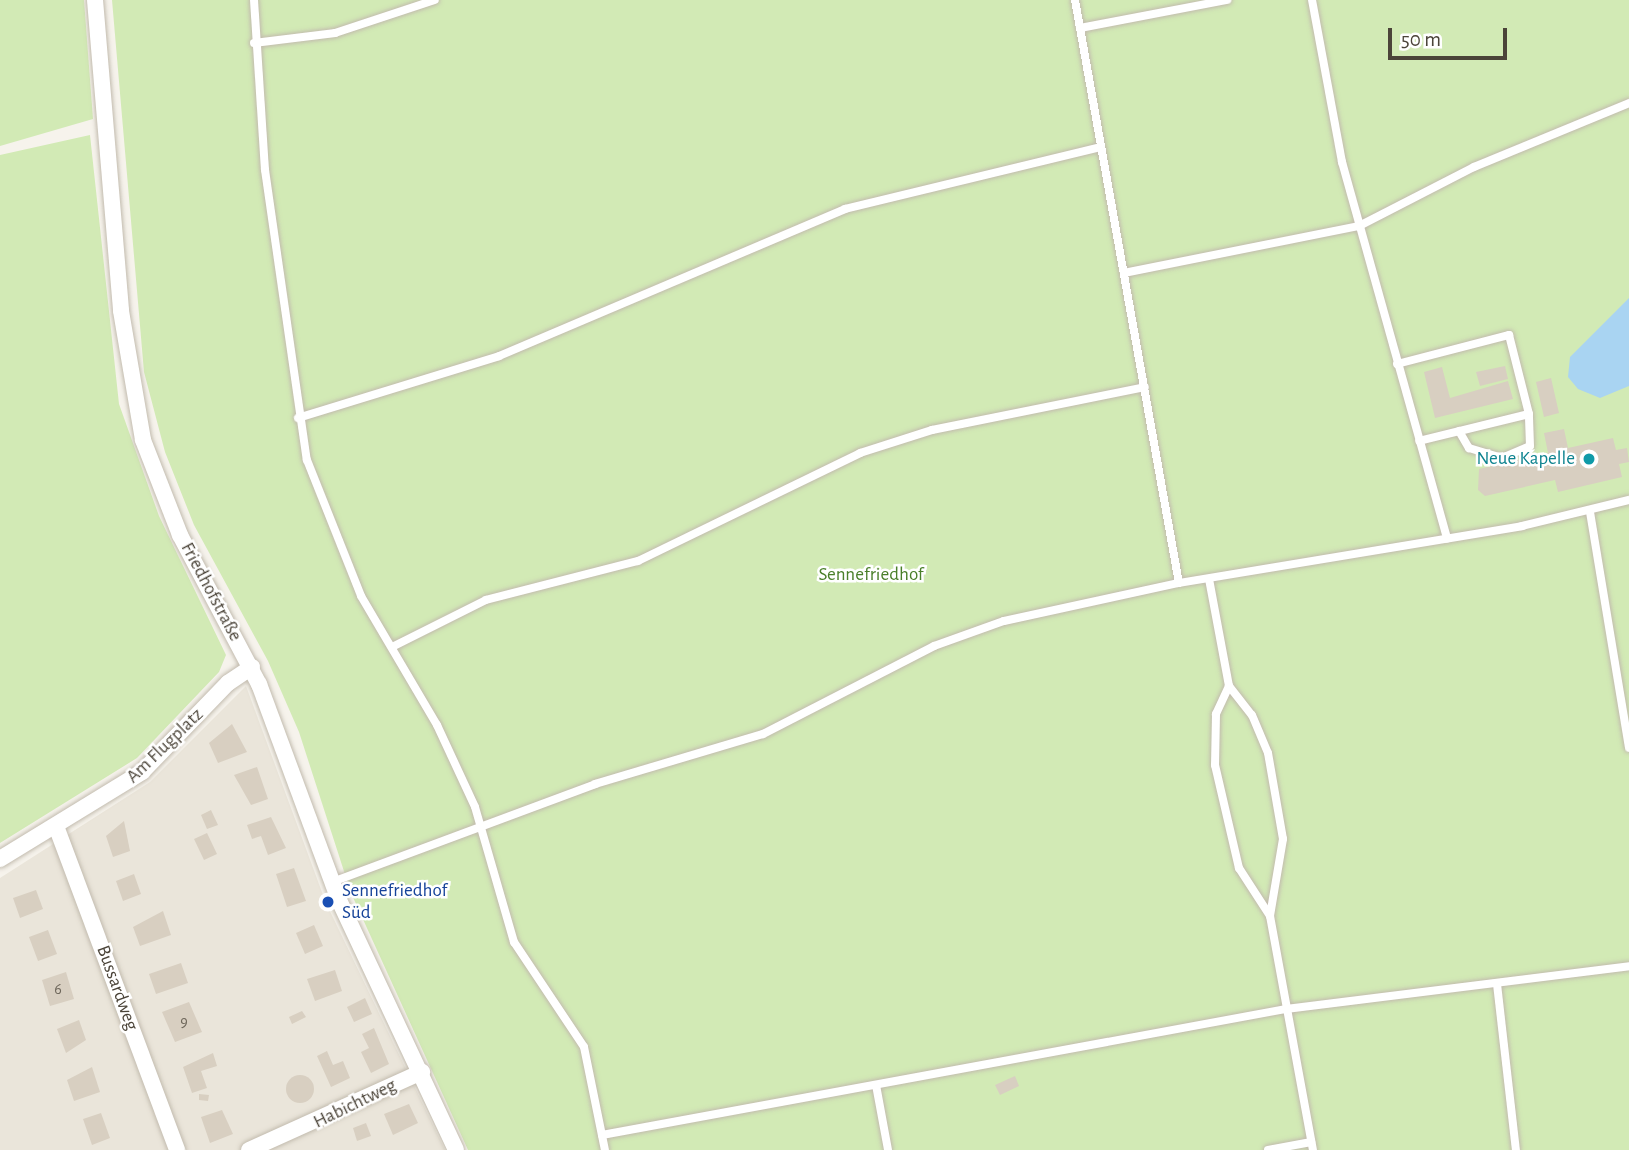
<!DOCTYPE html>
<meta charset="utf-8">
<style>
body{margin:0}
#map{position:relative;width:1629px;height:1150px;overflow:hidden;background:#f6f3ec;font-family:"Alegreya Sans",sans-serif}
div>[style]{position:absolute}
.residential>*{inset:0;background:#eae5da}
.green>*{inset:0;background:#d2eab5}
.water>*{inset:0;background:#a9d4f2}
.building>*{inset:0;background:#d8cfc1}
.round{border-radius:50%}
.roads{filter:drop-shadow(0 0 2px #c2bbae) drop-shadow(0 0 2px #c2bbae)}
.lane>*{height:8px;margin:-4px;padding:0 4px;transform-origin:4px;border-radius:4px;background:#fff}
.street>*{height:16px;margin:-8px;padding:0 8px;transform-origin:8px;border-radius:8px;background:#fff}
.dots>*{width:19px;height:19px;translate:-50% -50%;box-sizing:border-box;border:4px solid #fff;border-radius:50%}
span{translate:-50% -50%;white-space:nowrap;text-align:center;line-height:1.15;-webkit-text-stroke:5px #fff;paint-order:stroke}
.number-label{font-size:16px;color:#6e675b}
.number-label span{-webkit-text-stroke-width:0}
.culture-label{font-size:19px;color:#0d838f}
.right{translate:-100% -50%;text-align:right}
.park-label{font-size:19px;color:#4a7f2a}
.street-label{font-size:19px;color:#4b4439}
.transit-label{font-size:19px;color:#164399}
.left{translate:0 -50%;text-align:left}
.scale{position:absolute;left:1388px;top:28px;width:119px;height:32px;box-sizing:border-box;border:4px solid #4b4439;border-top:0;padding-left:9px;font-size:21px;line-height:24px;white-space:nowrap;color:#4b4439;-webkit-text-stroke:5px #fff;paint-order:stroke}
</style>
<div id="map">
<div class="residential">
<i style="clip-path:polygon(246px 686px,326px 903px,445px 1150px,0 1150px,0 878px,150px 782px)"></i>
</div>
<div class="green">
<i style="clip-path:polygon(0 0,84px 0,93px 119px,0 146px)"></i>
<i style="clip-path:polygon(112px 0,1629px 0,1629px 1150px,468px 1150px,351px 893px,299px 732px,268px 661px,194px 525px,165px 452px,144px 372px)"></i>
<i style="clip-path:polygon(90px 135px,119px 404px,159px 516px,226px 655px,219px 672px,137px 758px,0 843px,0 155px)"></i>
</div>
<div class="water">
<i style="clip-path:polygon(1629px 298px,1629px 386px,1600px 398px,1578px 389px,1568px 377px,1570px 357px)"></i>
</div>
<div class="building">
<i style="clip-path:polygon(1505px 366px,1508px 379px,1480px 386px,1476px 372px)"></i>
<i style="clip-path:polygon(1442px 367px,1450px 398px,1508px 381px,1513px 399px,1435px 418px,1424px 372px)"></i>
<i style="clip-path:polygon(1551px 378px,1559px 413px,1544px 417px,1536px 382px)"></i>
<i style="clip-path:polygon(1564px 429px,1568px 448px,1613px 438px,1616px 450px,1627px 448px,1629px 462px,1619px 464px,1622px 477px,1558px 492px,1555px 480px,1485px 496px,1478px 490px,1479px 469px,1548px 453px,1544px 433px)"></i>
<i style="clip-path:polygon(232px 724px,247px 752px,218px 763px,209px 743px)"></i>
<i style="clip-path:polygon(257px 767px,268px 799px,251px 805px,234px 775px)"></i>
<i style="clip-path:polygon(211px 810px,218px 825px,207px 829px,201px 815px)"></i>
<i style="clip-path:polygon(271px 817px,286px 848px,268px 855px,261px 836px,252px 839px,247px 825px)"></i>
<i style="clip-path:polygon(124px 821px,130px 851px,113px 857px,106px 836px)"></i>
<i style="clip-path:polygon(207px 833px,217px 854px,204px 860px,194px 839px)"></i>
<i style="clip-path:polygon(294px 868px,306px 901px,287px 907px,276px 874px)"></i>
<i style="clip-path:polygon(134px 874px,141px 894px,123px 901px,116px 881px)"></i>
<i style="clip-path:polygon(36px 890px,43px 909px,20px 918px,13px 898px)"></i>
<i style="clip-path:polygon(163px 911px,171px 935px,140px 946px,133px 927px)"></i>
<i style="clip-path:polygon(314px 925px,323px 946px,305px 954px,296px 933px)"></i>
<i style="clip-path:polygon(48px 930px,57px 954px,38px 961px,29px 937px)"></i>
<i style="clip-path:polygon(181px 963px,188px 983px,156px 994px,149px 974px)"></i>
<i style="clip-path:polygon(335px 970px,342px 991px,315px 1001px,307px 979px)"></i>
<i style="clip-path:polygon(66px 972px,74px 999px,50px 1006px,42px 980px)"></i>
<i style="clip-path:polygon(365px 998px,372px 1014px,354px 1022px,347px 1007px)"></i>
<i style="clip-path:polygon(189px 1002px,202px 1032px,175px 1042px,162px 1012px)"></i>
<i style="clip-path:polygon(302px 1011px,306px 1017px,292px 1024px,289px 1017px)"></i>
<i style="clip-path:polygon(79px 1020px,86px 1040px,66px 1053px,57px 1029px)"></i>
<i style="clip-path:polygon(374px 1028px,389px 1064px,371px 1073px,361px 1052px,369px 1048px,362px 1034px)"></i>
<i style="clip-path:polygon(327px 1051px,333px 1065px,343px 1061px,350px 1078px,331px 1087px,317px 1056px)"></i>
<i style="clip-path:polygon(213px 1053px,217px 1066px,201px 1071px,207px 1088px,192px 1093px,183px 1067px)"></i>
<i style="clip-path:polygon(92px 1067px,100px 1092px,74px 1101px,67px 1080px)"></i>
<i class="round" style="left:286px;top:1075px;width:28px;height:28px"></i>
<i style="clip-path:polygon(1015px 1076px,1019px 1086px,1000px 1095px,995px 1085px)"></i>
<i style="clip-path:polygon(199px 1094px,209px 1095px,208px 1101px,199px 1100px)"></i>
<i style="clip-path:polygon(409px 1104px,418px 1123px,393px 1135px,384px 1114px)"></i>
<i style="clip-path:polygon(222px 1110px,233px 1134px,210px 1143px,201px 1117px)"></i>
<i style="clip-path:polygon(101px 1113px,110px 1138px,92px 1145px,83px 1119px)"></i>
<i style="clip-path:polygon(366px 1123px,371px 1136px,357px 1141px,353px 1128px)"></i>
</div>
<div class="roads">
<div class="lane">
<i style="left:254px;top:0;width:170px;rotate:86.3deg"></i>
<i style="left:265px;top:170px;width:293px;rotate:81.8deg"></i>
<i style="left:307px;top:460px;width:146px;rotate:68.3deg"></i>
<i style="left:361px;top:596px;width:150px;rotate:59.5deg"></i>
<i style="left:437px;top:725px;width:90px;rotate:65.1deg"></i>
<i style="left:475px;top:807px;width:141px;rotate:73.9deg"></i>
<i style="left:514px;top:942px;width:126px;rotate:56.3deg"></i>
<i style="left:584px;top:1047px;width:105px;rotate:78.5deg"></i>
<i style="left:1075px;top:0;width:592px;rotate:79.89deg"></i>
<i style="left:1312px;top:0;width:165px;rotate:79.5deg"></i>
<i style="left:1342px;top:162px;width:391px;rotate:74.4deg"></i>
<i style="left:1080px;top:28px;width:150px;rotate:-10.8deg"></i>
<i style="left:254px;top:43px;width:82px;rotate:-7deg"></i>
<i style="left:335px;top:33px;width:105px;rotate:-18.3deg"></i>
<i style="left:1124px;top:273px;width:240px;rotate:-11.3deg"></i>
<i style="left:1359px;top:226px;width:129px;rotate:-27.2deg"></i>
<i style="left:1474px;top:167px;width:168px;rotate:-22.4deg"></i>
<i style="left:1397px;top:364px;width:116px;rotate:-14.5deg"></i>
<i style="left:1509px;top:335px;width:81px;rotate:75.8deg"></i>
<i style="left:1529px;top:414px;width:113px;rotate:166.2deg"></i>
<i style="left:298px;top:418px;width:210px;rotate:-17.1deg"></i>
<i style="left:499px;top:356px;width:376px;rotate:-23deg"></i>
<i style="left:845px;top:209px;width:263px;rotate:-13.6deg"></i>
<i style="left:1459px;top:431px;width:20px;rotate:60deg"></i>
<i style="left:1469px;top:448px;width:34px;rotate:17deg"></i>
<i style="left:1502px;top:458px;width:30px;rotate:-23deg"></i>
<i style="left:1530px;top:446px;width:32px;rotate:-92deg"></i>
<i style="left:1590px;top:512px;width:239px;rotate:80.6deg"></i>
<i style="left:1209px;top:579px;width:109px;rotate:79.4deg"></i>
<i style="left:1229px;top:686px;width:31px;rotate:115deg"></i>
<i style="left:1216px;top:714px;width:51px;rotate:91.1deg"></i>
<i style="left:1215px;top:765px;width:106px;rotate:76.9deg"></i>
<i style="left:1239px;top:868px;width:57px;rotate:57.1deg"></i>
<i style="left:1270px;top:916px;width:238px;rotate:79.6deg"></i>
<i style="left:392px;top:647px;width:105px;rotate:-26.6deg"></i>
<i style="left:486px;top:600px;width:157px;rotate:-14.4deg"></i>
<i style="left:638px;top:561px;width:247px;rotate:-25.9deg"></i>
<i style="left:860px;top:453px;width:76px;rotate:-17.7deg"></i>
<i style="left:932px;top:430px;width:217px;rotate:-11.4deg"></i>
<i style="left:1229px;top:686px;width:37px;rotate:52deg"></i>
<i style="left:1252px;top:715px;width:41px;rotate:67.2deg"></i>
<i style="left:1268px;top:753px;width:87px;rotate:80.1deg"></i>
<i style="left:1283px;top:839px;width:78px;rotate:99.6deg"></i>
<i style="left:332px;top:882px;width:281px;rotate:-20.4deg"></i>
<i style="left:595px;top:784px;width:175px;rotate:-16.6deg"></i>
<i style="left:763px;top:734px;width:192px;rotate:-27.2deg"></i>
<i style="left:934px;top:646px;width:74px;rotate:-19.7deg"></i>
<i style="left:1004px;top:621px;width:179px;rotate:-12.3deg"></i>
<i style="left:1179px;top:583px;width:348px;rotate:-9.4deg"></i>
<i style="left:1522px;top:526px;width:110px;rotate:-13.7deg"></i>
<i style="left:1497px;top:984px;width:167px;rotate:83.5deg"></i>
<i style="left:876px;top:1085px;width:66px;rotate:79.5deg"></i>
<i style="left:602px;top:1135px;width:696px;rotate:-10.44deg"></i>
<i style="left:1286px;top:1009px;width:346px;rotate:-7.1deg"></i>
<i style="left:1268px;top:1150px;width:44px;rotate:-10.5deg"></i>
</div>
<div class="street">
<i style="left:95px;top:0;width:312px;rotate:85.2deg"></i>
<i style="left:121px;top:311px;width:131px;rotate:80.3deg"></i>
<i style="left:143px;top:440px;width:102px;rotate:68.7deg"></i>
<i style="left:180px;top:535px;width:169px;rotate:62.1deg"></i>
<i style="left:259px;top:684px;width:228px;rotate:69.7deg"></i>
<i style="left:338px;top:898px;width:278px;rotate:64.9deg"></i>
<i style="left:56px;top:826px;width:346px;rotate:69.5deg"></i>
<i style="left:0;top:859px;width:167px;rotate:-31.5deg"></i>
<i style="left:142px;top:772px;width:124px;rotate:-46deg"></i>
<i style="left:228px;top:683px;width:29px;rotate:-34deg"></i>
<i style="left:249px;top:1150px;width:190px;rotate:-24.3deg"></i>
</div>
</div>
<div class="dots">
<i style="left:1589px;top:459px;background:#0f9aa8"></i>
<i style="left:328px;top:902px;background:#1a4fb4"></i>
</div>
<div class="number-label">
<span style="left:58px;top:989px">6</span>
<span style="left:184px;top:1022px">9</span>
</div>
<div class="culture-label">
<span class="right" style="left:1575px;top:459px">Neue Kapelle</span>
</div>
<div class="park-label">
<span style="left:871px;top:575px">Sennefriedhof</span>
</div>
<div class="street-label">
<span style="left:211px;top:592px;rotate:62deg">Friedhofstraße</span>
<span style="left:165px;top:746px;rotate:-44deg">Am Flugplatz</span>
<span style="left:117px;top:988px;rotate:70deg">Bussardweg</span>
<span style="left:355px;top:1104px;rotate:-26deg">Habichtweg</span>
</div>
<div class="transit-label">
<span class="left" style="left:342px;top:902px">Sennefriedhof<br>Süd</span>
</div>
<div class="scale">50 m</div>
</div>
